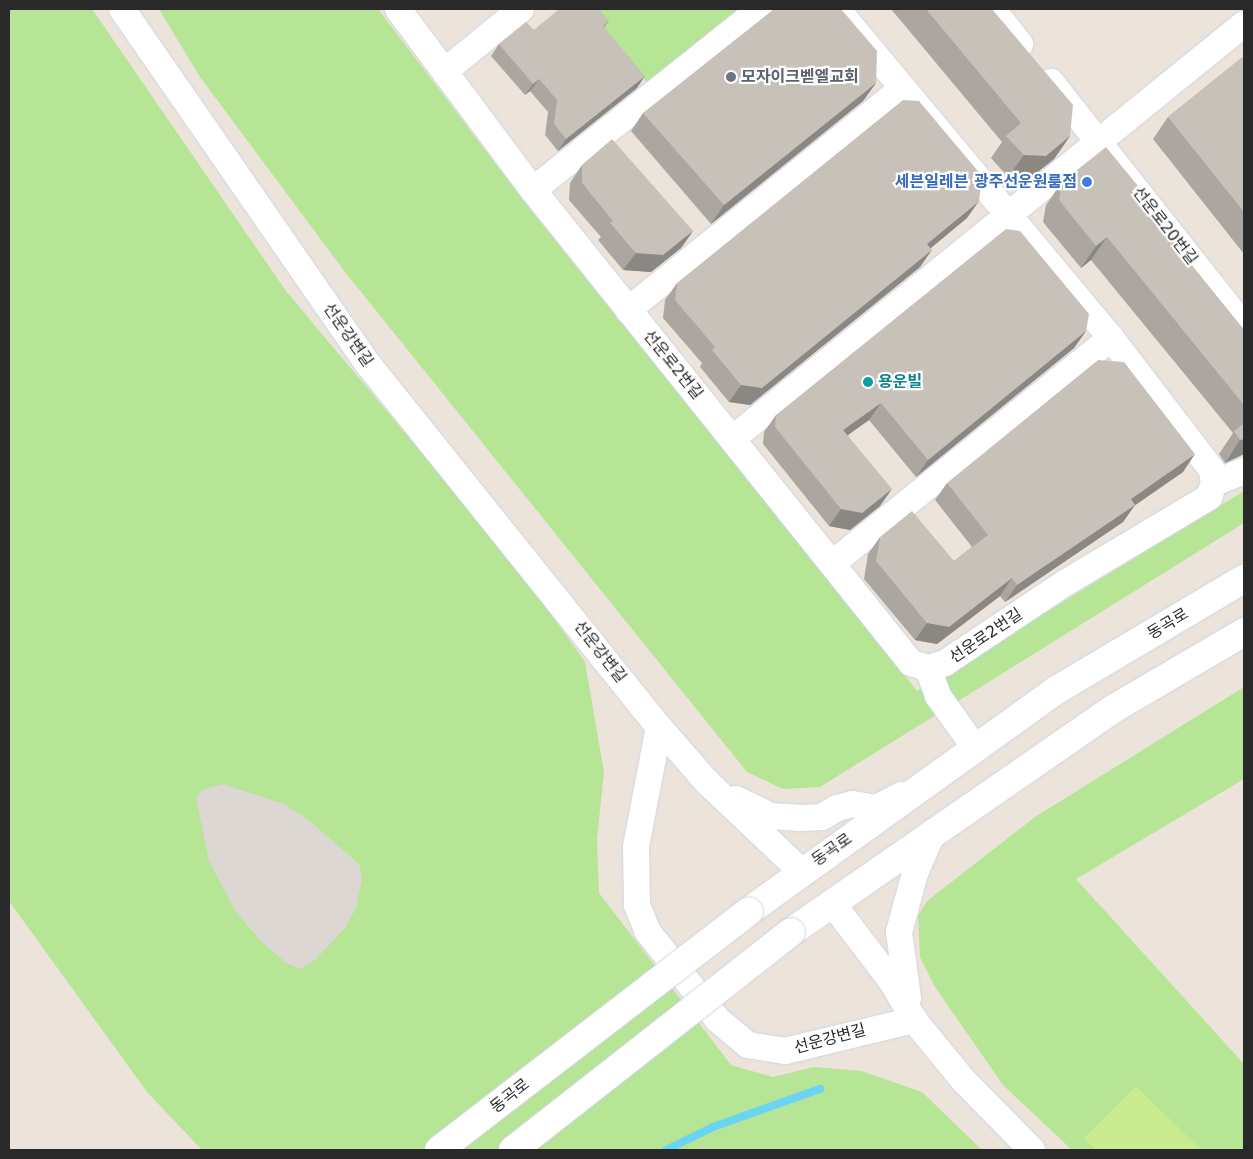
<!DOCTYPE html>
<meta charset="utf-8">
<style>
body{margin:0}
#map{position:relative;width:1253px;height:1159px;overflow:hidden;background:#ece4db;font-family:"DejaVu Sans","Noto Sans KR",sans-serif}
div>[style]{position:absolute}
.green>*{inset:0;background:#b5e595}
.pitch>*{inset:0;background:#caec91}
.plaza>*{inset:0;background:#dcd7d2}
.stream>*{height:8px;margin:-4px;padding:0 4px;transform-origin:4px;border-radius:4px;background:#6ad5f2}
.roads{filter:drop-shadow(0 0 1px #d0d5e3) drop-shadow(0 0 1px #d0d5e3)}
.street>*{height:26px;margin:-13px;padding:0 13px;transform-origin:13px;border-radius:13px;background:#fff}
.secondary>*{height:28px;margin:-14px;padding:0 14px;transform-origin:14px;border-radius:14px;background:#fff}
.bridges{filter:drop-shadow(0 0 1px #d0d5e3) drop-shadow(0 0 1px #d0d5e3)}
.secondary-bridge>*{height:28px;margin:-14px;padding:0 14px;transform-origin:14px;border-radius:14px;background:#fff}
.wall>*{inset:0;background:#aba6a0}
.shaded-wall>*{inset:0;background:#8b8782}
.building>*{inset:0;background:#c7c1ba}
.dots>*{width:14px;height:14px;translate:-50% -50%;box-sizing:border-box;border:2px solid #fff;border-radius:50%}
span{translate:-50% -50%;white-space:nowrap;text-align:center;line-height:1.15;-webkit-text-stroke:4.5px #fff;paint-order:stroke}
.worship-label{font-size:16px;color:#5b616d;font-weight:700}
.left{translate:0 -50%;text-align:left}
.shop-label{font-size:16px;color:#366cbe;font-weight:700}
.right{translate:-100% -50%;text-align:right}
.street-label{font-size:16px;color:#292929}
.culture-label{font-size:16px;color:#0d838f;font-weight:700}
.frame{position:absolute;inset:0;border:10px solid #292929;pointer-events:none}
</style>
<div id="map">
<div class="green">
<i style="clip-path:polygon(9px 9px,92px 9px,286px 291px,515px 564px,585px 662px,604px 772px,597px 839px,599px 893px,731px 1065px,773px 1077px,814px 1067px,861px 1071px,922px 1092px,982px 1150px,202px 1150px,147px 1092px,9px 901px)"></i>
<i style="clip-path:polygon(159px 9px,378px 9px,527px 205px,917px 691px,1244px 491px,1244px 523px,820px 787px,783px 789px,747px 772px,345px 272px,200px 77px)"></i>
<i style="clip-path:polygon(589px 9px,745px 9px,649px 85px)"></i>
<i style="clip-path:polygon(1244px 687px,1244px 779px,1076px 879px,1244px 1064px,1244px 1150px,1072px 1150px,1003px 1085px,935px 987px,920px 957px,918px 916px,927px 901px,1035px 817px)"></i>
</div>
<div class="pitch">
<i style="clip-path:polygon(1136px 1086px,1201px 1150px,1096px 1150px,1084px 1138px)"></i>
</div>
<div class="plaza">
<i style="clip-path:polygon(222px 784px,284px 804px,311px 822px,359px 864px,362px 879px,356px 908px,345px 928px,315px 960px,300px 969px,286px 963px,260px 940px,236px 912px,209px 861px,196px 798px,204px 789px)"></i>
</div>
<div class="stream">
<i style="left:666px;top:1150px;width:52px;rotate:-26.1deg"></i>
<i style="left:713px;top:1127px;width:114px;rotate:-19.6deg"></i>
</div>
<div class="roads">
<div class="street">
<i style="left:122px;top:9px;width:432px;rotate:55.3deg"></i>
<i style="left:368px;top:364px;width:465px;rotate:51.3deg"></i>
<i style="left:659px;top:727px;width:72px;rotate:49deg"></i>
<i style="left:706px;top:781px;width:131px;rotate:43.5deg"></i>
<i style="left:398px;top:9px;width:226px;rotate:53.3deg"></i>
<i style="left:533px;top:190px;width:605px;rotate:51.37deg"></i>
<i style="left:911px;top:663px;width:18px;rotate:16deg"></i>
<i style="left:928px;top:668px;width:18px;rotate:-16deg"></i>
<i style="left:945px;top:663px;width:144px;rotate:-33.7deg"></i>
<i style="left:1065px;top:583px;width:168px;rotate:-30.8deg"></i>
<i style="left:1209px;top:497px;width:15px;rotate:-70deg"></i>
<i style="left:1214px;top:483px;width:13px;rotate:-99deg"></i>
<i style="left:1212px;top:470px;width:166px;rotate:-127.4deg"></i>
<i style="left:1111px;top:338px;width:428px;rotate:-129.8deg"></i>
<i style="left:992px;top:9px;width:45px;rotate:51.3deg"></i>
<i style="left:445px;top:71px;width:98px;rotate:-39.2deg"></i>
<i style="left:1051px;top:82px;width:311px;rotate:51.7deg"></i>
<i style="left:533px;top:190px;width:290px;rotate:-38.6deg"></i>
<i style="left:628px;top:310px;width:352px;rotate:-38.9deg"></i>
<i style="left:732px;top:439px;width:659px;rotate:-39.03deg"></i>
<i style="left:1214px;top:483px;width:32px;rotate:-22deg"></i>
<i style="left:833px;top:563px;width:358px;rotate:-39deg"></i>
<i style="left:928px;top:668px;width:30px;rotate:70deg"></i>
<i style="left:938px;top:696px;width:65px;rotate:54.4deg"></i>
<i style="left:659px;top:727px;width:122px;rotate:100.9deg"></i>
<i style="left:636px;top:847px;width:58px;rotate:89deg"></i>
<i style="left:637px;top:905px;width:29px;rotate:68deg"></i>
<i style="left:648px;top:932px;width:112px;rotate:51.5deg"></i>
<i style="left:718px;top:1020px;width:39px;rotate:40deg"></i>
<i style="left:748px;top:1045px;width:37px;rotate:9deg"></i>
<i style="left:785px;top:1051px;width:133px;rotate:-13.5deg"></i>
<i style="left:736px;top:799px;width:39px;rotate:26deg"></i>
<i style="left:771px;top:816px;width:30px;rotate:4deg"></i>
<i style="left:801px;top:818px;width:21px;rotate:-3deg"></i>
<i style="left:822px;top:817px;width:17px;rotate:-31deg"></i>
<i style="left:837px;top:808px;width:16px;rotate:-14deg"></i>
<i style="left:853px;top:804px;width:23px;rotate:10deg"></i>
<i style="left:876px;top:808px;width:29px;rotate:-27deg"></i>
<i style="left:832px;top:903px;width:101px;rotate:52.7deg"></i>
<i style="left:893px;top:983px;width:43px;rotate:60.4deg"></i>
<i style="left:914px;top:1020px;width:79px;rotate:50.7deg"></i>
<i style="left:964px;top:1081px;width:97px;rotate:45.4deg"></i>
<i style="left:908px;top:998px;width:67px;rotate:-97.8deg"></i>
<i style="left:899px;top:932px;width:61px;rotate:-74.8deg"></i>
<i style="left:915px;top:873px;width:45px;rotate:-66.3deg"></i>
</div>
<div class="secondary">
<i style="left:749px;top:911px;width:377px;rotate:-35.7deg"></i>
<i style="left:1055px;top:691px;width:220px;rotate:-30.7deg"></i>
<i style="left:791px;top:932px;width:392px;rotate:-34.7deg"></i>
<i style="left:1113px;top:709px;width:152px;rotate:-30.4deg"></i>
</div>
</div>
<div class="bridges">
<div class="secondary-bridge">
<i style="left:439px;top:1150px;width:391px;rotate:-37.6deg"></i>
<i style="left:513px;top:1150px;width:353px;rotate:-38.1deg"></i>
</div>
</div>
<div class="wall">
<i style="clip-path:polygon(891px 9px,992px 9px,1070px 136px,1054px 159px,1030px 178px,1008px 177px,991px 158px,1002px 142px)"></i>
<i style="clip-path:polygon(609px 21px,604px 28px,637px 88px,558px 151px,545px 135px,548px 112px,530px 91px,525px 95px,491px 56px,499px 44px,534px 30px)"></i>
<i style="clip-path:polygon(1244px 56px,1244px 254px,1153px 139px,1168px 117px)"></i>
<i style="clip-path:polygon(876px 83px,863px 101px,711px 224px,631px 131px,643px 113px)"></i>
<i style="clip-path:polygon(582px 165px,693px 231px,681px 248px,651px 272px,623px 270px,598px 240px,601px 237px,569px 200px,570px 183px)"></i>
<i style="clip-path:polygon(1062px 182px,1133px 193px,1244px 330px,1244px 454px,1225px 463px,1219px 454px,1233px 433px,1091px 260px,1081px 268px,1043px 222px,1046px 205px)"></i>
<i style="clip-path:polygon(967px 218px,931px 248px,920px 267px,750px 405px,729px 402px,700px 367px,702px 363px,663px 318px,665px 300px,677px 283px)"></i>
<i style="clip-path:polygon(1086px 331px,1074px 348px,916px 477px,869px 420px,848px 435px,880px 506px,850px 530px,829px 526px,763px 444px,764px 432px,776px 415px)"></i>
<i style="clip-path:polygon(1183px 472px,1135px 505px,1123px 522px,1005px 602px,1000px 596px,937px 644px,915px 640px,864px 579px,868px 554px,880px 537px,954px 561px,972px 547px,935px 500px,947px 483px)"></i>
</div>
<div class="shaded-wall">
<i style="clip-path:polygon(645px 76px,637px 88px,558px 151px,566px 139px)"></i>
<i style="clip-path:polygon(539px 79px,530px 91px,525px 95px,533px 84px)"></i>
<i style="clip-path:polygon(876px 83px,863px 101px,711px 224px,724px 205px)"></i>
<i style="clip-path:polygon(1070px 136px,1054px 159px,1030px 178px,1008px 177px,1024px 155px)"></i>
<i style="clip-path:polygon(979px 201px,967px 218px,915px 261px,927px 244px)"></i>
<i style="clip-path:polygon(693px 231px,681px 248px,651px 272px,623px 270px,636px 253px)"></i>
<i style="clip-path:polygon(1107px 237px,1091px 260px,1081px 268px,1096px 246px)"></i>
<i style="clip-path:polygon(932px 250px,920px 267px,750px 405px,729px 402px,741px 385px)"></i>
<i style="clip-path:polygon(1086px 331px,1074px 348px,916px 477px,928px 460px)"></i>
<i style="clip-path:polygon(881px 403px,869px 420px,831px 447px,843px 430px)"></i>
<i style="clip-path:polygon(1244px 439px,1244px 454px,1225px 463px,1240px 440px)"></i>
<i style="clip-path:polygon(1195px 454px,1183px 472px,1134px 506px,1135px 505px,1123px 522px,1005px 602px,1017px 585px,1131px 499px)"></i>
<i style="clip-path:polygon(892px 489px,880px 506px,850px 530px,829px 526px,841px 509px)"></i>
<i style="clip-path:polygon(1012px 578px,1000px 596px,937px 644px,915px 640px,927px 623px)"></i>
</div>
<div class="building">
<i style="clip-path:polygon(559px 9px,599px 9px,609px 21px,603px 26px,645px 76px,566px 139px,554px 124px,557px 100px,539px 79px,533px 84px,499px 44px,526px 22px,534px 30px)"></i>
<i style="clip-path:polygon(774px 9px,841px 9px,877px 51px,876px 83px,724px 205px,643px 113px)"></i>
<i style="clip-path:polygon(926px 9px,992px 9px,1073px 105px,1070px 136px,1046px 156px,1024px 155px,1006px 136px,1021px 123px)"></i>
<i style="clip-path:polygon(1244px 56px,1244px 212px,1168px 117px)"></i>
<i style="clip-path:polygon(903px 100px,919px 101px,982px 176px,979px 201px,927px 244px,932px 250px,762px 388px,741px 385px,712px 350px,715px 347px,675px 300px,677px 283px)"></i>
<i style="clip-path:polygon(612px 139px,693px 231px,663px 255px,636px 253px,610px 223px,613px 221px,582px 183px,582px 165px)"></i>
<i style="clip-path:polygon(1106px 147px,1138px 186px,1132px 191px,1244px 330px,1244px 405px,1107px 237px,1096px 246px,1059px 200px,1062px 182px)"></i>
<i style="clip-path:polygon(1006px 229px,1020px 231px,1089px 314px,1086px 331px,928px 460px,881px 403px,843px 430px,892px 489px,862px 513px,841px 509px,775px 427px,776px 415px)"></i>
<i style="clip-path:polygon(1098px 360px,1124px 362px,1195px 454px,1131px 499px,1135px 505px,1017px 585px,1012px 578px,949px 627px,927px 623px,876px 561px,880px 537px,912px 511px,954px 561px,988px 535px,947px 483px)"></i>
<i style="clip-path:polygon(1244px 423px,1244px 439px,1240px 440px,1234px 431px)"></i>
</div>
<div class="dots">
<i style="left:731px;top:77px;background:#6b7280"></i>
<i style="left:1087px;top:182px;background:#3f7fe0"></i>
<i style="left:868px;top:382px;background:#0f9aa8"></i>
</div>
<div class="worship-label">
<span class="left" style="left:741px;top:77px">모자이크벧엘교회</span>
</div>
<div class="shop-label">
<span class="right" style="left:1077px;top:182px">세븐일레븐 광주선운원룸점</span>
</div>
<div class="street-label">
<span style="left:1165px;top:226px;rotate:52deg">선운로20번길</span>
<span style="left:348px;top:335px;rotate:55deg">선운강변길</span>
<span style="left:673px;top:365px;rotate:51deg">선운로2번길</span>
<span style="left:1168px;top:624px;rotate:-31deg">동곡로</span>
<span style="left:986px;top:636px;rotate:-34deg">선운로2번길</span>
<span style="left:600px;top:652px;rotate:52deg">선운강변길</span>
<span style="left:832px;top:850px;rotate:-35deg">동곡로</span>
<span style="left:830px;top:1039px;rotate:-15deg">선운강변길</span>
<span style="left:510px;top:1096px;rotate:-38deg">동곡로</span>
</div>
<div class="culture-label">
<span class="left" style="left:878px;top:382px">용운빌</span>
</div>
<div class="frame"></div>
</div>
